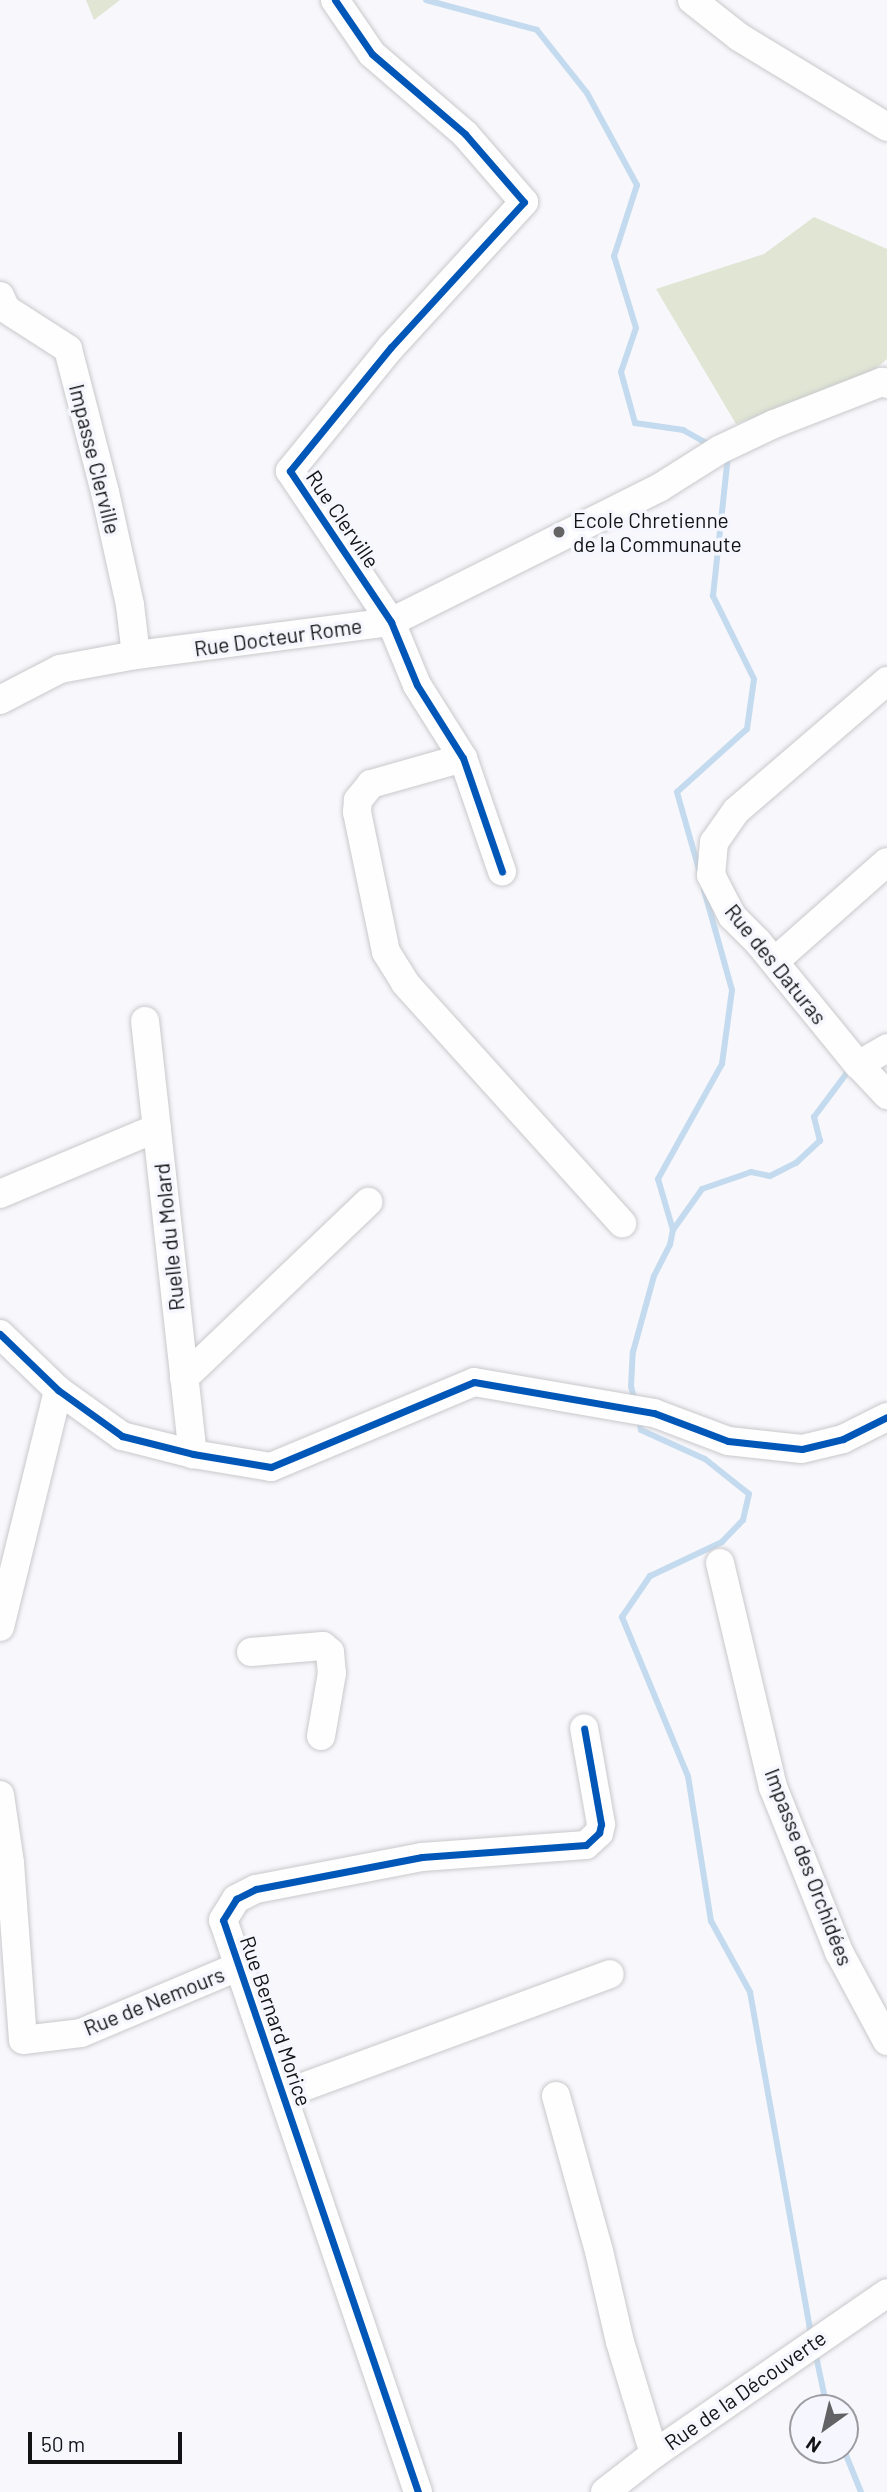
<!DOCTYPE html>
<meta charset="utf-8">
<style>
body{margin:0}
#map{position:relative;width:887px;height:2492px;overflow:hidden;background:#f8f8fc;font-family:Barlow,sans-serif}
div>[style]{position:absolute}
.green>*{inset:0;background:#e0e5d4}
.stream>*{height:6px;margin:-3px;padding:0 3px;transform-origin:3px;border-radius:3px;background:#c4dbef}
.roads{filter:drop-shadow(0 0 2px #c9c9cc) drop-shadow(0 0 2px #c9c9cc)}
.minor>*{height:28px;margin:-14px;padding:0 14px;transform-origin:14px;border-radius:14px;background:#fefeff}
.cycleway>*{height:7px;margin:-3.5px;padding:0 3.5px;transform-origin:3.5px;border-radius:3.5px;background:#0057b8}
.dots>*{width:19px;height:19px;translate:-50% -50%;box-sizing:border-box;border:4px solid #f6f6fe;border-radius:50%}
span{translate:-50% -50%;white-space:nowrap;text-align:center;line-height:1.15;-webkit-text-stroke:7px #f6f6fe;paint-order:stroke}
.street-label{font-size:21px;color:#131316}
.poi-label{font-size:21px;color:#131316}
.left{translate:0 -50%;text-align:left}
.north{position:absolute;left:789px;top:2394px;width:70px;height:70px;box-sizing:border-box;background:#f6f6fe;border:2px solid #9b9ba1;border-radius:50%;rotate:214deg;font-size:19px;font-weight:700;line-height:28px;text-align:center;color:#131316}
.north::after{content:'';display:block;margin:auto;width:24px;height:32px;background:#636366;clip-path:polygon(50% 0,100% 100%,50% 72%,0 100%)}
.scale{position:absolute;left:28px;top:2432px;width:154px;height:32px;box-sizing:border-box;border:4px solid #131316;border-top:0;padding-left:9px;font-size:21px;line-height:24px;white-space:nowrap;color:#131316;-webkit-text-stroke:5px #f6f6fe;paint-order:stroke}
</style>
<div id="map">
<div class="green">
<i style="clip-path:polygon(86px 0,120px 0,94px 20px)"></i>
<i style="clip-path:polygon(814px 217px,887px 249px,887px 359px,869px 374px,736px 424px,656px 289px,764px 254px)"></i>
</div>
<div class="stream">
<i style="left:426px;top:0;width:115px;rotate:15.1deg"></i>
<i style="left:537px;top:30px;width:80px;rotate:51.6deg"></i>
<i style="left:587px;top:93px;width:105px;rotate:61.5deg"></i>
<i style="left:637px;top:185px;width:75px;rotate:107.9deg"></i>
<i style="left:614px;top:256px;width:75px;rotate:73deg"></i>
<i style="left:636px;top:328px;width:46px;rotate:108.8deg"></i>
<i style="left:621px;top:372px;width:53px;rotate:74.6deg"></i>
<i style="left:635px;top:423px;width:49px;rotate:8.3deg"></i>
<i style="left:683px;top:430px;width:31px;rotate:29deg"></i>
<i style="left:700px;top:873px;width:84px;rotate:-105.9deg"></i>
<i style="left:677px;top:792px;width:94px;rotate:-42deg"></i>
<i style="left:747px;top:729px;width:50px;rotate:-82deg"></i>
<i style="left:754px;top:679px;width:93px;rotate:-116.3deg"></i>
<i style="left:713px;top:596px;width:141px;rotate:-83.9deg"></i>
<i style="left:673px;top:1230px;width:53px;rotate:-106.4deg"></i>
<i style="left:658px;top:1179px;width:132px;rotate:-60.9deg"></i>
<i style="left:722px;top:1064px;width:75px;rotate:-82.3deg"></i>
<i style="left:732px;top:990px;width:104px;rotate:-105.6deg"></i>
<i style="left:635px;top:1402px;width:16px;rotate:-104deg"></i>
<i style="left:631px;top:1386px;width:34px;rotate:-87deg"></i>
<i style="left:633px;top:1352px;width:79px;rotate:-74.6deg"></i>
<i style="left:654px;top:1276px;width:35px;rotate:-63deg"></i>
<i style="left:670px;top:1245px;width:15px;rotate:-79deg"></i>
<i style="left:673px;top:1230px;width:50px;rotate:-54.7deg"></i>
<i style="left:702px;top:1189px;width:52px;rotate:-19.1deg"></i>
<i style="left:751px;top:1172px;width:19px;rotate:12deg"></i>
<i style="left:770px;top:1176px;width:29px;rotate:-27deg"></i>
<i style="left:796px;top:1163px;width:33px;rotate:-43deg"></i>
<i style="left:820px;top:1141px;width:25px;rotate:-104deg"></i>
<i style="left:814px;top:1117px;width:64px;rotate:-53.3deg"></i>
<i style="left:639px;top:1420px;width:10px;rotate:79deg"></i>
<i style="left:641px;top:1430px;width:70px;rotate:24.4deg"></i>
<i style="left:705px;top:1459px;width:56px;rotate:38.5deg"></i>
<i style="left:749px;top:1494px;width:27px;rotate:103deg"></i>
<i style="left:743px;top:1520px;width:30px;rotate:134deg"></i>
<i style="left:722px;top:1542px;width:80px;rotate:154.7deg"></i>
<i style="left:650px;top:1576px;width:50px;rotate:124.3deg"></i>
<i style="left:622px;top:1617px;width:172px;rotate:67.5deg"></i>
<i style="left:688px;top:1776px;width:147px;rotate:81deg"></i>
<i style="left:711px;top:1921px;width:81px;rotate:61.2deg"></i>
<i style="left:750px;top:1992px;width:347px;rotate:79.9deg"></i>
<i style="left:815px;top:2351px;width:58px;rotate:78.1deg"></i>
<i style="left:844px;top:2450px;width:45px;rotate:68deg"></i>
</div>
<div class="roads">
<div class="minor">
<i style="left:335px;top:0;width:65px;rotate:55.6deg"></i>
<i style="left:372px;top:54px;width:123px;rotate:40.7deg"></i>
<i style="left:465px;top:134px;width:90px;rotate:49.1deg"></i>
<i style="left:524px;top:202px;width:197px;rotate:132.5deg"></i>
<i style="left:391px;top:347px;width:160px;rotate:129.2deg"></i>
<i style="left:290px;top:471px;width:182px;rotate:56.2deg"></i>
<i style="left:391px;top:622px;width:68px;rotate:67.6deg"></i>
<i style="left:417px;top:685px;width:86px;rotate:57.8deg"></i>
<i style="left:463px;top:758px;width:120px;rotate:71deg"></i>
<i style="left:692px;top:0;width:60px;rotate:38.2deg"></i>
<i style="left:739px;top:37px;width:173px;rotate:31.3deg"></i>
<i style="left:0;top:296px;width:14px;rotate:65deg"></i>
<i style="left:6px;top:309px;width:74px;rotate:32.8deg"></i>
<i style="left:68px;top:349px;width:148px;rotate:75.5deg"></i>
<i style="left:105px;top:492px;width:116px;rotate:77.5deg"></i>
<i style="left:130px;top:605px;width:50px;rotate:83.2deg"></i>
<i style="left:887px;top:681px;width:199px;rotate:139.3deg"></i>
<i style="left:736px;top:811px;width:38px;rotate:125deg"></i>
<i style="left:714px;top:842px;width:33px;rotate:95deg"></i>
<i style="left:711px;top:875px;width:46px;rotate:62.9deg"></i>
<i style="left:732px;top:916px;width:37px;rotate:45deg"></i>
<i style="left:758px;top:942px;width:154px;rotate:50.8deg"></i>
<i style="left:855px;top:1061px;width:47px;rotate:46.7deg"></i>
<i style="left:0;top:700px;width:68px;rotate:-27.3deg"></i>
<i style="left:60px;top:669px;width:77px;rotate:-10.4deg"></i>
<i style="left:136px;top:655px;width:257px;rotate:-7.4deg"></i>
<i style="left:391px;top:622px;width:300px;rotate:-26.6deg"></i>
<i style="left:659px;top:488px;width:71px;rotate:-32.3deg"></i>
<i style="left:719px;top:450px;width:61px;rotate:-25.3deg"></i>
<i style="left:774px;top:424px;width:116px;rotate:-21.3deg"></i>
<i style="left:882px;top:382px;width:5px;rotate:22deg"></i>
<i style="left:463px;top:758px;width:96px;rotate:164.2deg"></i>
<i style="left:371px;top:784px;width:21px;rotate:129deg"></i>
<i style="left:358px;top:800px;width:12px;rotate:95deg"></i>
<i style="left:357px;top:812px;width:143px;rotate:78.3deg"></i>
<i style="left:386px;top:952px;width:36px;rotate:58deg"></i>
<i style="left:405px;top:983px;width:324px;rotate:47.9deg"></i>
<i style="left:775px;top:961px;width:149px;rotate:-41.5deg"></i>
<i style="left:145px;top:1021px;width:436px;rotate:83.7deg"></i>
<i style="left:858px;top:1065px;width:34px;rotate:-30deg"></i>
<i style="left:0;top:1194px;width:170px;rotate:-22.8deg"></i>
<i style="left:0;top:1334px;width:81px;rotate:44deg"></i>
<i style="left:58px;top:1390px;width:79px;rotate:35.7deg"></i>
<i style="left:122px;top:1436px;width:73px;rotate:14.2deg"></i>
<i style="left:193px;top:1454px;width:79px;rotate:9.5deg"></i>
<i style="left:271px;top:1467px;width:220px;rotate:-22.7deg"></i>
<i style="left:474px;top:1382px;width:183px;rotate:9.8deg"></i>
<i style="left:654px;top:1413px;width:79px;rotate:20.7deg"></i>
<i style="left:728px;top:1441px;width:74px;rotate:6.2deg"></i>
<i style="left:802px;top:1449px;width:42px;rotate:-13.7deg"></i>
<i style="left:843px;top:1439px;width:49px;rotate:-26.6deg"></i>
<i style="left:184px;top:1378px;width:255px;rotate:-43.7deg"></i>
<i style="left:720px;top:1563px;width:230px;rotate:76.7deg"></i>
<i style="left:773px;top:1787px;width:178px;rotate:68.2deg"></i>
<i style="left:839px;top:1952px;width:101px;rotate:61.7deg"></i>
<i style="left:0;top:1627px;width:244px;rotate:-76.2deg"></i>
<i style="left:251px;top:1652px;width:72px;rotate:-4.8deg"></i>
<i style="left:323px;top:1646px;width:9px;rotate:41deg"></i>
<i style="left:330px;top:1652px;width:21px;rotate:85deg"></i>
<i style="left:332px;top:1673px;width:64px;rotate:99.9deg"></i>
<i style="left:0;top:1795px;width:69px;rotate:81.6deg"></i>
<i style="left:10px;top:1863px;width:177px;rotate:85.8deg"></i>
<i style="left:23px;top:2040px;width:58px;rotate:-6.9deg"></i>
<i style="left:81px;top:2033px;width:169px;rotate:-22.9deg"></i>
<i style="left:284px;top:2094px;width:347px;rotate:-20.2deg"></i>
<i style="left:556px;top:2096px;width:161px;rotate:74.5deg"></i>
<i style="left:599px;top:2251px;width:93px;rotate:77deg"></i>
<i style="left:620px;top:2342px;width:117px;rotate:73.1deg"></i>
<i style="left:418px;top:2492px;width:604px;rotate:-108.82deg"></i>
<i style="left:223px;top:1920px;width:25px;rotate:-58deg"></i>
<i style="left:236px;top:1899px;width:22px;rotate:-27deg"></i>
<i style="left:256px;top:1889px;width:169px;rotate:-10.9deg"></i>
<i style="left:422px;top:1857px;width:164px;rotate:-4.2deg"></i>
<i style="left:586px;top:1845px;width:18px;rotate:-43deg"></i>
<i style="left:599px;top:1833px;width:9px;rotate:-77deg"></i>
<i style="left:601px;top:1824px;width:97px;rotate:-100deg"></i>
<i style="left:605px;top:2492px;width:62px;rotate:-37.8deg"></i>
<i style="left:654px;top:2454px;width:283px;rotate:-34.6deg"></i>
</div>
</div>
<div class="cycleway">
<i style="left:335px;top:0;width:65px;rotate:55.6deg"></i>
<i style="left:372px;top:54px;width:123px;rotate:40.7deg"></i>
<i style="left:465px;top:134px;width:90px;rotate:49.1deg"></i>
<i style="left:524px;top:202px;width:197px;rotate:132.5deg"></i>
<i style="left:391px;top:347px;width:160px;rotate:129.2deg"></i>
<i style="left:290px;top:471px;width:182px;rotate:56.2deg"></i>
<i style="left:391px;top:622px;width:68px;rotate:67.6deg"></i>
<i style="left:417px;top:685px;width:86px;rotate:57.8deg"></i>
<i style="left:463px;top:758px;width:120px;rotate:71deg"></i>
<i style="left:0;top:1334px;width:81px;rotate:44deg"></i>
<i style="left:58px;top:1390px;width:79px;rotate:35.7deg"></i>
<i style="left:122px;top:1436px;width:73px;rotate:14.2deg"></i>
<i style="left:193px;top:1454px;width:79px;rotate:9.5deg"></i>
<i style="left:271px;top:1467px;width:220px;rotate:-22.7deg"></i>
<i style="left:474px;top:1382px;width:183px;rotate:9.8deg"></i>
<i style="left:654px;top:1413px;width:79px;rotate:20.7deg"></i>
<i style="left:728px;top:1441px;width:74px;rotate:6.2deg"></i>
<i style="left:802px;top:1449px;width:42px;rotate:-13.7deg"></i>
<i style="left:843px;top:1439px;width:49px;rotate:-26.6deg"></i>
<i style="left:418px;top:2492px;width:604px;rotate:-108.82deg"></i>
<i style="left:223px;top:1920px;width:25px;rotate:-58deg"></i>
<i style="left:236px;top:1899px;width:22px;rotate:-27deg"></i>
<i style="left:256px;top:1889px;width:169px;rotate:-10.9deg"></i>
<i style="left:422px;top:1857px;width:164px;rotate:-4.2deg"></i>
<i style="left:586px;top:1845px;width:18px;rotate:-43deg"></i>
<i style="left:599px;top:1833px;width:9px;rotate:-77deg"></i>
<i style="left:601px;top:1824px;width:97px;rotate:-100deg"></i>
</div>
<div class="dots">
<i style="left:559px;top:532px;background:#636366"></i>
</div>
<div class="street-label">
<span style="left:95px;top:459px;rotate:76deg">Impasse Clerville</span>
<span style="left:343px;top:519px;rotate:56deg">Rue Clerville</span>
<span style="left:278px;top:637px;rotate:-8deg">Rue Docteur Rome</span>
<span style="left:776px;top:964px;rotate:51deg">Rue des Daturas</span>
<span style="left:169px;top:1237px;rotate:-96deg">Ruelle du Molard</span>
<span style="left:809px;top:1867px;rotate:69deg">Impasse des Orchidées</span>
<span style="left:154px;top:2001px;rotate:-22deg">Rue de Nemours</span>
<span style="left:276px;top:2021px;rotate:71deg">Rue Bernard Morice</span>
<span style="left:745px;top:2390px;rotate:-35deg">Rue de la Découverte</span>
</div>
<div class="poi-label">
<span class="left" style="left:573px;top:532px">Ecole Chretienne<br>de la Communaute</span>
</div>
<div class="north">N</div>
<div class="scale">50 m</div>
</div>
